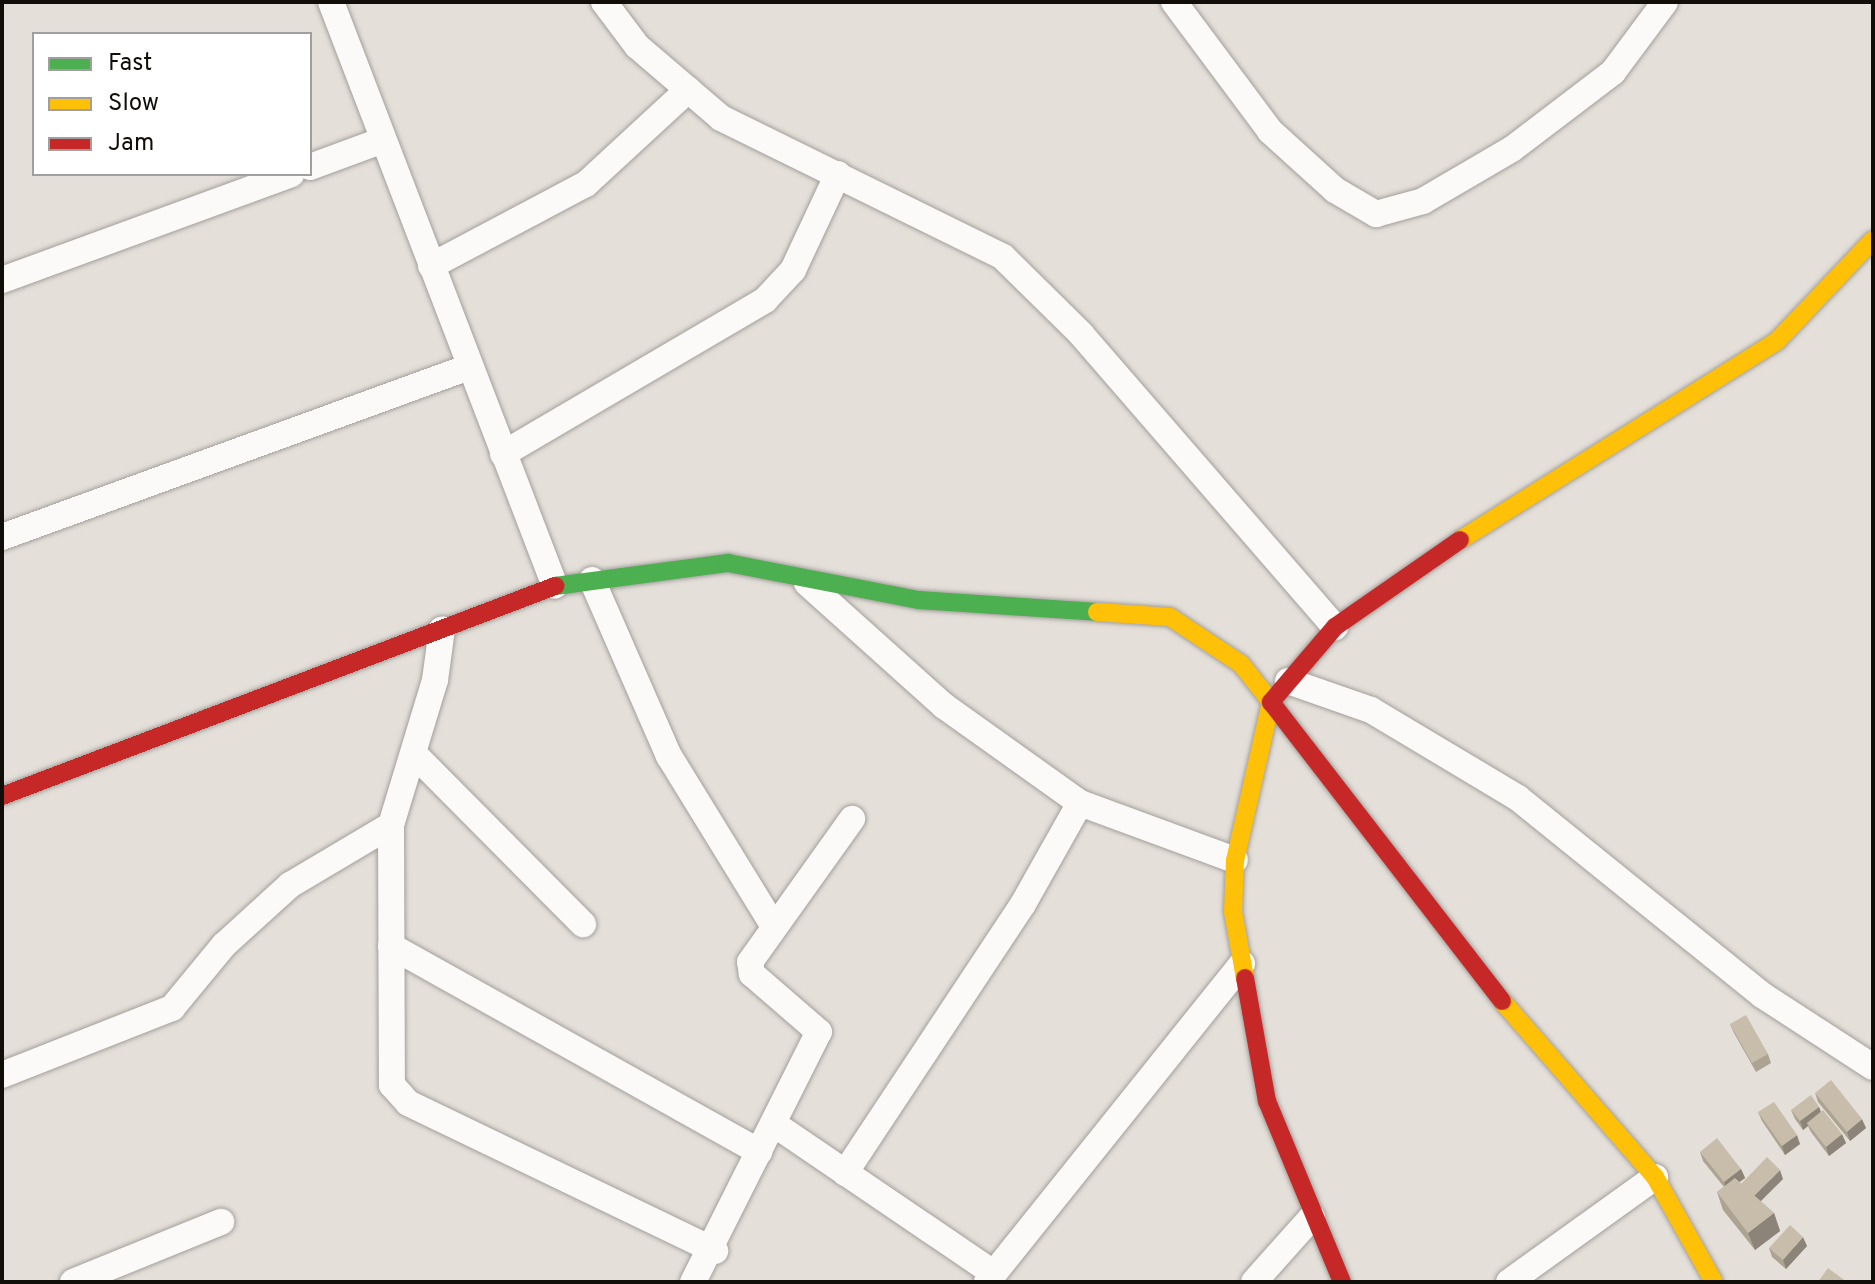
<!DOCTYPE html>
<style>
body{margin:0}
#map{position:relative;width:1875px;height:1284px;overflow:hidden;background:#e4dfd9;font-family:Overpass,sans-serif}
div>[style]{position:absolute}
.roads{filter:drop-shadow(0 0 2px #a39f9b) drop-shadow(0 0 2px #a39f9b)}
.street>*{height:26px;margin:-13px;padding:0 13px;transform-origin:13px;border-radius:13px;background:#fbfaf9}
.fast>*{height:18px;margin:-9px;padding:0 9px;transform-origin:9px;border-radius:9px;background:#4caf50}
.slow>*{height:18px;margin:-9px;padding:0 9px;transform-origin:9px;border-radius:9px;background:#ffc107}
.jam>*{height:18px;margin:-9px;padding:0 9px;transform-origin:9px;border-radius:9px;background:#c62828}
.wall>*{inset:0;background:#aca393}
.shaded-wall>*{inset:0;background:#8c8478}
.building>*{inset:0;background:#c8bdab}
span{translate:-50% -50%;white-space:nowrap;text-align:center;line-height:1.15;-webkit-text-stroke:8px #fff;paint-order:stroke}
.frame{position:absolute;inset:0;border:4px solid #110e0a;pointer-events:none}
.legend{position:absolute;left:32px;top:32px;width:280px;height:144px;box-sizing:border-box;background:#fff;border:2px solid #a09f9d;margin:0;padding:10px 14px;list-style:none;font-size:24px;color:#110e0a}
.legend li{display:flex;align-items:center;gap:16px;height:40px}
.legend b{width:40px;border:2px solid #a09f9d}
</style>
<div id="map">
<div class="roads">
<div class="street">
<i style="left:331px;top:2px;width:625px;rotate:69.02deg"></i>
<i style="left:604px;top:2px;width:55px;rotate:53.1deg"></i>
<i style="left:637px;top:46px;width:111px;rotate:40.6deg"></i>
<i style="left:721px;top:118px;width:314px;rotate:26.2deg"></i>
<i style="left:1003px;top:257px;width:110px;rotate:44.6deg"></i>
<i style="left:1081px;top:334px;width:388px;rotate:49.1deg"></i>
<i style="left:1174px;top:2px;width:161px;rotate:53.3deg"></i>
<i style="left:1270px;top:131px;width:88px;rotate:42.2deg"></i>
<i style="left:1335px;top:190px;width:48px;rotate:30.3deg"></i>
<i style="left:1376px;top:214px;width:49px;rotate:-15.5deg"></i>
<i style="left:1423px;top:201px;width:103px;rotate:-30.3deg"></i>
<i style="left:1512px;top:149px;width:127px;rotate:-37.3deg"></i>
<i style="left:1613px;top:72px;width:87px;rotate:-53.4deg"></i>
<i style="left:310px;top:167px;width:78px;rotate:-20.3deg"></i>
<i style="left:431px;top:266px;width:175px;rotate:-27.9deg"></i>
<i style="left:586px;top:184px;width:139px;rotate:-42.7deg"></i>
<i style="left:2px;top:280px;width:308px;rotate:-20.1deg"></i>
<i style="left:503px;top:454px;width:304px;rotate:-30.4deg"></i>
<i style="left:765px;top:300px;width:41px;rotate:-47deg"></i>
<i style="left:793px;top:270px;width:106px;rotate:-64.9deg"></i>
<i style="left:2px;top:537px;width:498px;rotate:-20deg"></i>
<i style="left:592px;top:580px;width:192px;rotate:66.4deg"></i>
<i style="left:669px;top:756px;width:198px;rotate:58.4deg"></i>
<i style="left:807px;top:583px;width:184px;rotate:41.9deg"></i>
<i style="left:944px;top:706px;width:167px;rotate:35.5deg"></i>
<i style="left:1080px;top:803px;width:165px;rotate:20.2deg"></i>
<i style="left:1288px;top:681px;width:88px;rotate:19.3deg"></i>
<i style="left:1371px;top:710px;width:171px;rotate:30.9deg"></i>
<i style="left:1518px;top:798px;width:314px;rotate:38.9deg"></i>
<i style="left:1762px;top:995px;width:132px;rotate:33deg"></i>
<i style="left:414px;top:754px;width:240px;rotate:45.2deg"></i>
<i style="left:391px;top:825px;width:260px;rotate:89.8deg"></i>
<i style="left:392px;top:1085px;width:24px;rotate:48deg"></i>
<i style="left:408px;top:1103px;width:341px;rotate:25.7deg"></i>
<i style="left:391px;top:946px;width:422px;rotate:29.2deg"></i>
<i style="left:2px;top:1075px;width:183px;rotate:-21.5deg"></i>
<i style="left:172px;top:1008px;width:82px;rotate:-50.5deg"></i>
<i style="left:224px;top:945px;width:89px;rotate:-42.3deg"></i>
<i style="left:290px;top:885px;width:117px;rotate:-30.7deg"></i>
<i style="left:391px;top:825px;width:152px;rotate:-73.1deg"></i>
<i style="left:435px;top:680px;width:51px;rotate:-82.2deg"></i>
<i style="left:774px;top:1124px;width:265px;rotate:34.2deg"></i>
<i style="left:845px;top:1173px;width:323px;rotate:-56.5deg"></i>
<i style="left:1023px;top:904px;width:116px;rotate:-60.6deg"></i>
<i style="left:73px;top:1282px;width:160px;rotate:-22.1deg"></i>
<i style="left:693px;top:1282px;width:280px;rotate:-63.3deg"></i>
<i style="left:819px;top:1032px;width:89px;rotate:-139.1deg"></i>
<i style="left:752px;top:974px;width:12px;rotate:-99deg"></i>
<i style="left:750px;top:962px;width:176px;rotate:-54.5deg"></i>
<i style="left:987px;top:1282px;width:408px;rotate:-51.3deg"></i>
<i style="left:1254px;top:1282px;width:87px;rotate:-48.3deg"></i>
<i style="left:1509px;top:1282px;width:180px;rotate:-35.7deg"></i>
</div>
<div class="fast">
<i style="left:555px;top:586px;width:175px;rotate:-7.6deg"></i>
<i style="left:728px;top:563px;width:194px;rotate:11deg"></i>
<i style="left:918px;top:600px;width:179px;rotate:3.8deg"></i>
</div>
<div class="slow">
<i style="left:1460px;top:540px;width:374px;rotate:-32.1deg"></i>
<i style="left:1777px;top:341px;width:139px;rotate:-46.5deg"></i>
<i style="left:1097px;top:612px;width:73px;rotate:3.9deg"></i>
<i style="left:1170px;top:617px;width:85px;rotate:33.5deg"></i>
<i style="left:1241px;top:664px;width:48px;rotate:51.7deg"></i>
<i style="left:1271px;top:702px;width:162px;rotate:102.8deg"></i>
<i style="left:1235px;top:860px;width:52px;rotate:92.2deg"></i>
<i style="left:1233px;top:912px;width:67px;rotate:79.7deg"></i>
<i style="left:1502px;top:1001px;width:233px;rotate:49deg"></i>
<i style="left:1655px;top:1177px;width:120px;rotate:60.7deg"></i>
</div>
<div class="jam">
<i style="left:1460px;top:540px;width:152px;rotate:145.2deg"></i>
<i style="left:1335px;top:627px;width:99px;rotate:130.5deg"></i>
<i style="left:1271px;top:702px;width:378px;rotate:52.3deg"></i>
<i style="left:2px;top:796px;width:592px;rotate:-20.79deg"></i>
<i style="left:1245px;top:978px;width:125px;rotate:79.9deg"></i>
<i style="left:1267px;top:1101px;width:196px;rotate:67.5deg"></i>
</div>
</div>
<div class="wall">
<i style="clip-path:polygon(1730px 1024px,1768px 1054px,1771px 1063px,1756px 1072px,1734px 1033px)"></i>
<i style="clip-path:polygon(1815px 1093px,1866px 1128px,1850px 1141px,1818px 1102px)"></i>
<i style="clip-path:polygon(1819px 1107px,1821px 1112px,1846px 1143px,1829px 1156px,1811px 1132px,1808px 1126px,1803px 1130px,1795px 1119px,1791px 1110px)"></i>
<i style="clip-path:polygon(1758px 1112px,1800px 1144px,1785px 1155px,1762px 1121px)"></i>
<i style="clip-path:polygon(1700px 1152px,1741px 1169px,1745px 1178px,1739px 1182px,1741px 1184px,1783px 1179px,1760px 1201px,1774px 1213px,1780px 1231px,1755px 1250px,1723px 1210px,1717px 1192px,1724px 1187px,1703px 1161px)"></i>
<i style="clip-path:polygon(1807px 1246px,1786px 1269px,1772px 1257px,1769px 1248px)"></i>
</div>
<div class="shaded-wall">
<i style="clip-path:polygon(1819px 1107px,1822px 1116px,1807px 1123px,1808px 1126px,1803px 1130px,1800px 1121px)"></i>
<i style="clip-path:polygon(1862px 1119px,1866px 1128px,1850px 1141px,1847px 1132px)"></i>
<i style="clip-path:polygon(1842px 1134px,1846px 1143px,1829px 1156px,1826px 1147px)"></i>
<i style="clip-path:polygon(1797px 1135px,1800px 1144px,1785px 1155px,1782px 1146px)"></i>
<i style="clip-path:polygon(1741px 1169px,1745px 1178px,1727px 1191px,1724px 1182px)"></i>
<i style="clip-path:polygon(1780px 1170px,1783px 1179px,1757px 1205px,1754px 1196px)"></i>
<i style="clip-path:polygon(1774px 1213px,1780px 1231px,1755px 1250px,1748px 1233px)"></i>
<i style="clip-path:polygon(1803px 1237px,1807px 1246px,1786px 1269px,1783px 1260px)"></i>
</div>
<div class="building">
<i style="clip-path:polygon(1746px 1015px,1768px 1054px,1752px 1063px,1730px 1024px)"></i>
<i style="clip-path:polygon(1831px 1080px,1862px 1119px,1847px 1132px,1815px 1093px)"></i>
<i style="clip-path:polygon(1811px 1095px,1819px 1107px,1800px 1121px,1791px 1110px)"></i>
<i style="clip-path:polygon(1774px 1102px,1797px 1135px,1782px 1146px,1758px 1112px)"></i>
<i style="clip-path:polygon(1823px 1110px,1842px 1134px,1826px 1147px,1807px 1123px)"></i>
<i style="clip-path:polygon(1717px 1138px,1741px 1169px,1724px 1182px,1700px 1152px)"></i>
<i style="clip-path:polygon(1767px 1157px,1780px 1170px,1754px 1196px,1741px 1184px)"></i>
<i style="clip-path:polygon(1735px 1178px,1774px 1213px,1748px 1233px,1717px 1192px)"></i>
<i style="clip-path:polygon(1790px 1225px,1803px 1237px,1783px 1260px,1769px 1248px)"></i>
<i style="clip-path:polygon(1828px 1268px,1847px 1282px,1818px 1282px)"></i>
</div>
<div class="frame"></div>
<ul class="legend">
<li><b style="height:10px;background:#4caf50"></b>Fast</li>
<li><b style="height:10px;background:#ffc107"></b>Slow</li>
<li><b style="height:10px;background:#c62828"></b>Jam</li>
</ul>
</div>
